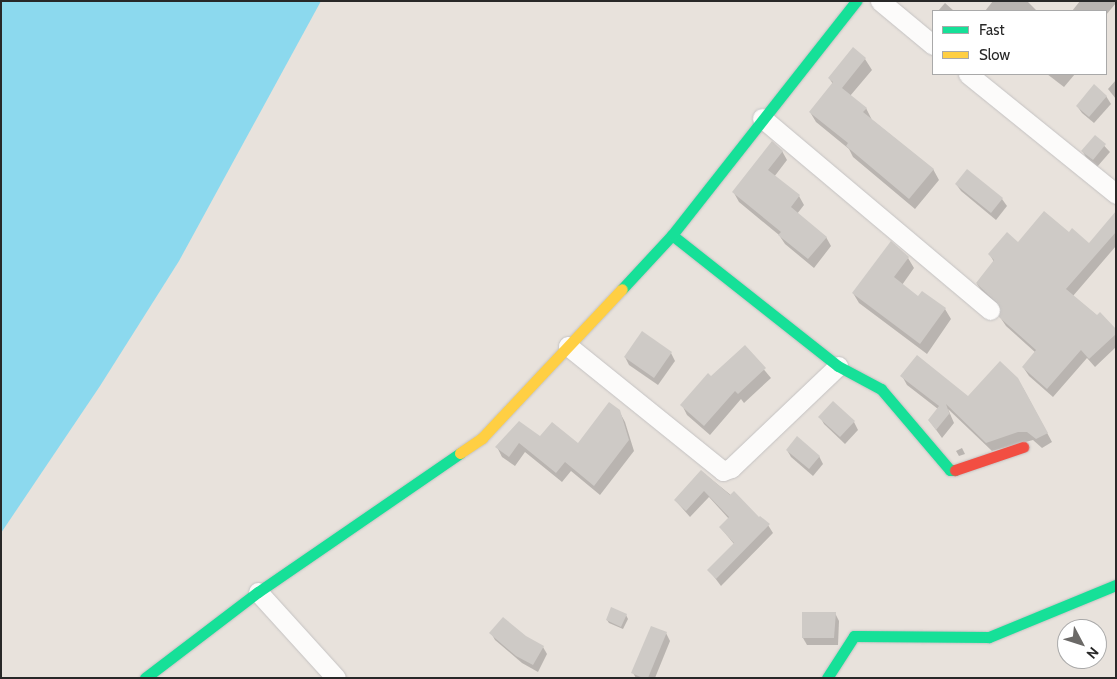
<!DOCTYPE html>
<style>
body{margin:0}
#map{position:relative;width:1117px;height:679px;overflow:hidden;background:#e8e2dc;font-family:Cabin,sans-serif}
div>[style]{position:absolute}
.water>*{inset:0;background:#8cd9ee}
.shadow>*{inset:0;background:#0003}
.building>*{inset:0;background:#cecac6}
.roads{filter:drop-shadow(0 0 1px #c4c2c2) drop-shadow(0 0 1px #c4c2c2)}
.street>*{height:19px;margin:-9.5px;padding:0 9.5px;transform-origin:9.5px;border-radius:9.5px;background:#fcfbfa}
.fast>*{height:11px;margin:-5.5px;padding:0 5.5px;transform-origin:5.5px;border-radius:5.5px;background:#16e098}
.slow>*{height:11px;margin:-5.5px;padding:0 5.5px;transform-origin:5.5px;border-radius:5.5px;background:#ffcf43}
.jam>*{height:11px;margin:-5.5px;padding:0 5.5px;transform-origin:5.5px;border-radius:5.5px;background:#f24e42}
span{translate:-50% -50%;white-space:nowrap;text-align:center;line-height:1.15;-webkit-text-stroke:5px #fff;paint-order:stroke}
.frame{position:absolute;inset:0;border:2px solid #282828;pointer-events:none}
.legend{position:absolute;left:932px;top:10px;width:175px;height:65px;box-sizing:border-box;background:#fff;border:1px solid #a9a9a9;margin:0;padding:6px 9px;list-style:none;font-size:15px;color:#282828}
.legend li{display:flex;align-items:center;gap:10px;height:25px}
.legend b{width:25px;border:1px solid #a9a9a9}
.north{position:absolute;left:1057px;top:619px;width:50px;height:50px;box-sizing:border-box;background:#fff;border:1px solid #a9a9a9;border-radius:50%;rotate:130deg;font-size:14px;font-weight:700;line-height:20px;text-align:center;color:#282828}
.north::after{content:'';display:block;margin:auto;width:18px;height:22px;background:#6b6967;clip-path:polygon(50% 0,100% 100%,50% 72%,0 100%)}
</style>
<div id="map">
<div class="water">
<i style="clip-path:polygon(1px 1px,321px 1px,179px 261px,100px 386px,1px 533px)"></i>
</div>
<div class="shadow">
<i style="clip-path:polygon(993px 1px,1027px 1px,1037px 11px,985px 11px)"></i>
<i style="clip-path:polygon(1080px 1px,1116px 1px,1116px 3px,1106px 15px,1106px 11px,1072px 11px)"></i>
<i style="clip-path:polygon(945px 3px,954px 11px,938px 11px)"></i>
<i style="clip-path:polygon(853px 49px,865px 59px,872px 70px,850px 96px,866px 108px,872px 120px,933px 169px,939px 180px,915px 209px,853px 157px,849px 149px,816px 122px,810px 112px,833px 84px,829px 78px)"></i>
<i style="clip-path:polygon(1047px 74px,1075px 74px,1064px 87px)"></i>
<i style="clip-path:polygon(1116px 80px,1116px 99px,1108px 89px)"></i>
<i style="clip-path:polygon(1106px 96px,1111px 104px,1094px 123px,1082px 113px,1077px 106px)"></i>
<i style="clip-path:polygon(1096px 137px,1110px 152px,1097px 167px,1087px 159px,1083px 152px)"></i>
<i style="clip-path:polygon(782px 151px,787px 160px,774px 177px,799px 196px,804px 205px,797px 214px,826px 237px,831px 246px,814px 268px,785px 244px,779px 235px,739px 202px,734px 193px)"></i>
<i style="clip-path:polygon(967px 171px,1002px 199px,1007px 206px,996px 220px,961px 191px,956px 184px)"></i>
<i style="clip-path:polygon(1116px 213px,1116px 246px,1073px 296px,1116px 331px,1116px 347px,1095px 367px,1087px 358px,1053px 397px,1029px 376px,1023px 367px,1036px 353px,1006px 326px,1000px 317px,1001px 309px,983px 293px,977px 284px,994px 262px,990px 255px,1018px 244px,1069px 233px,1089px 244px)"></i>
<i style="clip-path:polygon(908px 258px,914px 268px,902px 285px,918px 298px,945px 309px,951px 319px,927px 354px,859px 303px,853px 293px)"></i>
<i style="clip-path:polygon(745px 347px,771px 378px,744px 403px,741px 399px,710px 435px,687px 415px,682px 405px)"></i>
<i style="clip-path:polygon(671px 353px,675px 361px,658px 385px,629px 365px,625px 357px)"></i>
<i style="clip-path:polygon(902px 376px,968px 398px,1023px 388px,1052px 442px,1042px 448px,1033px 440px,992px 451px,948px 409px,954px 423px,942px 438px,929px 420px,938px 409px,907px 385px)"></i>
<i style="clip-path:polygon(833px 402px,854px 422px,858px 430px,845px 444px,824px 424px,820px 417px)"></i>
<i style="clip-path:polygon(619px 411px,625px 422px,634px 451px,600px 495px,571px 471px,562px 482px,525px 452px,515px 466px,502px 457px,497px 447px,541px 438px,578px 445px)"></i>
<i style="clip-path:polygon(962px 448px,965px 454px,959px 456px,956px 451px)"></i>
<i style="clip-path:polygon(787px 450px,819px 456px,823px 464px,813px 476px,791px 457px)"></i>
<i style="clip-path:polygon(701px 471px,768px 525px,773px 533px,721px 586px,709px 570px,734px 544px,720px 527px,729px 519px,709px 497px,690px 517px,675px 500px)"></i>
<i style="clip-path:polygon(835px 613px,839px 621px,838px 645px,807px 645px,803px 638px)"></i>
<i style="clip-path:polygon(626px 615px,628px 619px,623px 629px,609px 623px,607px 620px)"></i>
<i style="clip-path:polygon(491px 633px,525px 637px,543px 647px,547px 654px,538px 672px,522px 663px,495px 640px)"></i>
<i style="clip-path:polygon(666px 633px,670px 641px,655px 678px,636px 678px,633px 673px)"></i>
</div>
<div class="building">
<i style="clip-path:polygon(853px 47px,866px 58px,842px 88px,867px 108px,863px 112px,934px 169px,909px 199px,846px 146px,848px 143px,809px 112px,833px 82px,828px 78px)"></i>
<i style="clip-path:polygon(1094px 84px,1107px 96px,1089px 117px,1076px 106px)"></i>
<i style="clip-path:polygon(1095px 135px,1106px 144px,1093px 160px,1081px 151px)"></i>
<i style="clip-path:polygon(772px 141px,783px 151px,768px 170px,800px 195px,791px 207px,827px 237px,808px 259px,778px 235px,781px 232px,732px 192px)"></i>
<i style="clip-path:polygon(967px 169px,1003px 198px,991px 213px,955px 184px)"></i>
<i style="clip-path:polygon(1044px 211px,1069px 232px,1072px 228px,1089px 243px,1116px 211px,1116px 232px,1066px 289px,1097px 315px,1100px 312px,1116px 329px,1116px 334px,1089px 359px,1081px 350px,1047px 389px,1022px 367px,1036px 350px,999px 317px,1000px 306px,976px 283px,994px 260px,988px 254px,1007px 232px,1018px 242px)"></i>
<i style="clip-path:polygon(891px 241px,909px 257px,894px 277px,918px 296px,922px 291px,946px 308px,920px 344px,852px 293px)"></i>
<i style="clip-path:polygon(642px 331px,672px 352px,654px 378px,624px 357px)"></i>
<i style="clip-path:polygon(745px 345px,766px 368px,738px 394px,735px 391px,704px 426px,680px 405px,708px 373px,711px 376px)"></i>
<i style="clip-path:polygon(917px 355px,968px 396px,1000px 361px,1018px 378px,1048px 433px,1036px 439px,1027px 432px,1018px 432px,986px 443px,946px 404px,950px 415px,949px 414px,936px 430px,928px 420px,939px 406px,900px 376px)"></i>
<i style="clip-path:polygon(833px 401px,855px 421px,840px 437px,818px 417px)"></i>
<i style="clip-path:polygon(609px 402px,620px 410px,629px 440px,594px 486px,565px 462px,556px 473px,519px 443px,509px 457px,495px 447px,519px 421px,540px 436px,552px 422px,578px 443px)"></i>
<i style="clip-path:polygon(797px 436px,820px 456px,809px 469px,786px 450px)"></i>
<i style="clip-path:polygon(701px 470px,730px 495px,734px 491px,759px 517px,760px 516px,770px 524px,716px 579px,707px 570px,734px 543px,719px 527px,729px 517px,704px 491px,686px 511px,674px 500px)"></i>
<i style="clip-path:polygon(611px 607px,627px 614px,621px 627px,606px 620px)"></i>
<i style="clip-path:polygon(802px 612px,836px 612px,834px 638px,802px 638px)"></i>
<i style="clip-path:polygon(503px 617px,526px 636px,544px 646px,533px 665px,516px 656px,489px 633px)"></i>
<i style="clip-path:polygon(651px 626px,667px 632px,648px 678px,643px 678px,631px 673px)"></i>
</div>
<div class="roads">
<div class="street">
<i style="left:880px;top:1px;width:69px;rotate:39.7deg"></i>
<i style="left:968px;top:74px;width:191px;rotate:39deg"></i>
<i style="left:762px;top:118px;width:298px;rotate:40.1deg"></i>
<i style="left:568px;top:346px;width:199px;rotate:38.9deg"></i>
<i style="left:723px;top:471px;width:9px;rotate:-21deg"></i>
<i style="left:731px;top:468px;width:148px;rotate:-43.6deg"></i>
<i style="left:258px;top:592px;width:116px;rotate:47.8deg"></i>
</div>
<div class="fast">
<i style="left:672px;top:235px;width:211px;rotate:38.3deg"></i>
<i style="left:838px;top:366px;width:49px;rotate:28.1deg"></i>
<i style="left:881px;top:389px;width:106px;rotate:49.6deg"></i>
<i style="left:950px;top:470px;width:5px"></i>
<i style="left:622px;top:289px;width:74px;rotate:-47.2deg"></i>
<i style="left:672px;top:235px;width:298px;rotate:-51.8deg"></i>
<i style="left:145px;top:678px;width:142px;rotate:-37.3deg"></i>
<i style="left:258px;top:592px;width:245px;rotate:-34.5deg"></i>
<i style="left:827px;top:678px;width:50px;rotate:-57.3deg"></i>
<i style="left:854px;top:636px;width:135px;rotate:0.4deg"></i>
<i style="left:989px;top:637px;width:137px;rotate:-22.3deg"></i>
</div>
<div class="slow">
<i style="left:460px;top:453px;width:27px;rotate:-34deg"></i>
<i style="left:482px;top:438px;width:204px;rotate:-46.8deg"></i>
</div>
<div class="jam">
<i style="left:955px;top:470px;width:72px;rotate:-18.7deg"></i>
</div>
</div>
<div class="frame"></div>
<ul class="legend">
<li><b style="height:6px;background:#16e098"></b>Fast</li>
<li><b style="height:6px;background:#ffcf43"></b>Slow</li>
</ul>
<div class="north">N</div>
</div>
